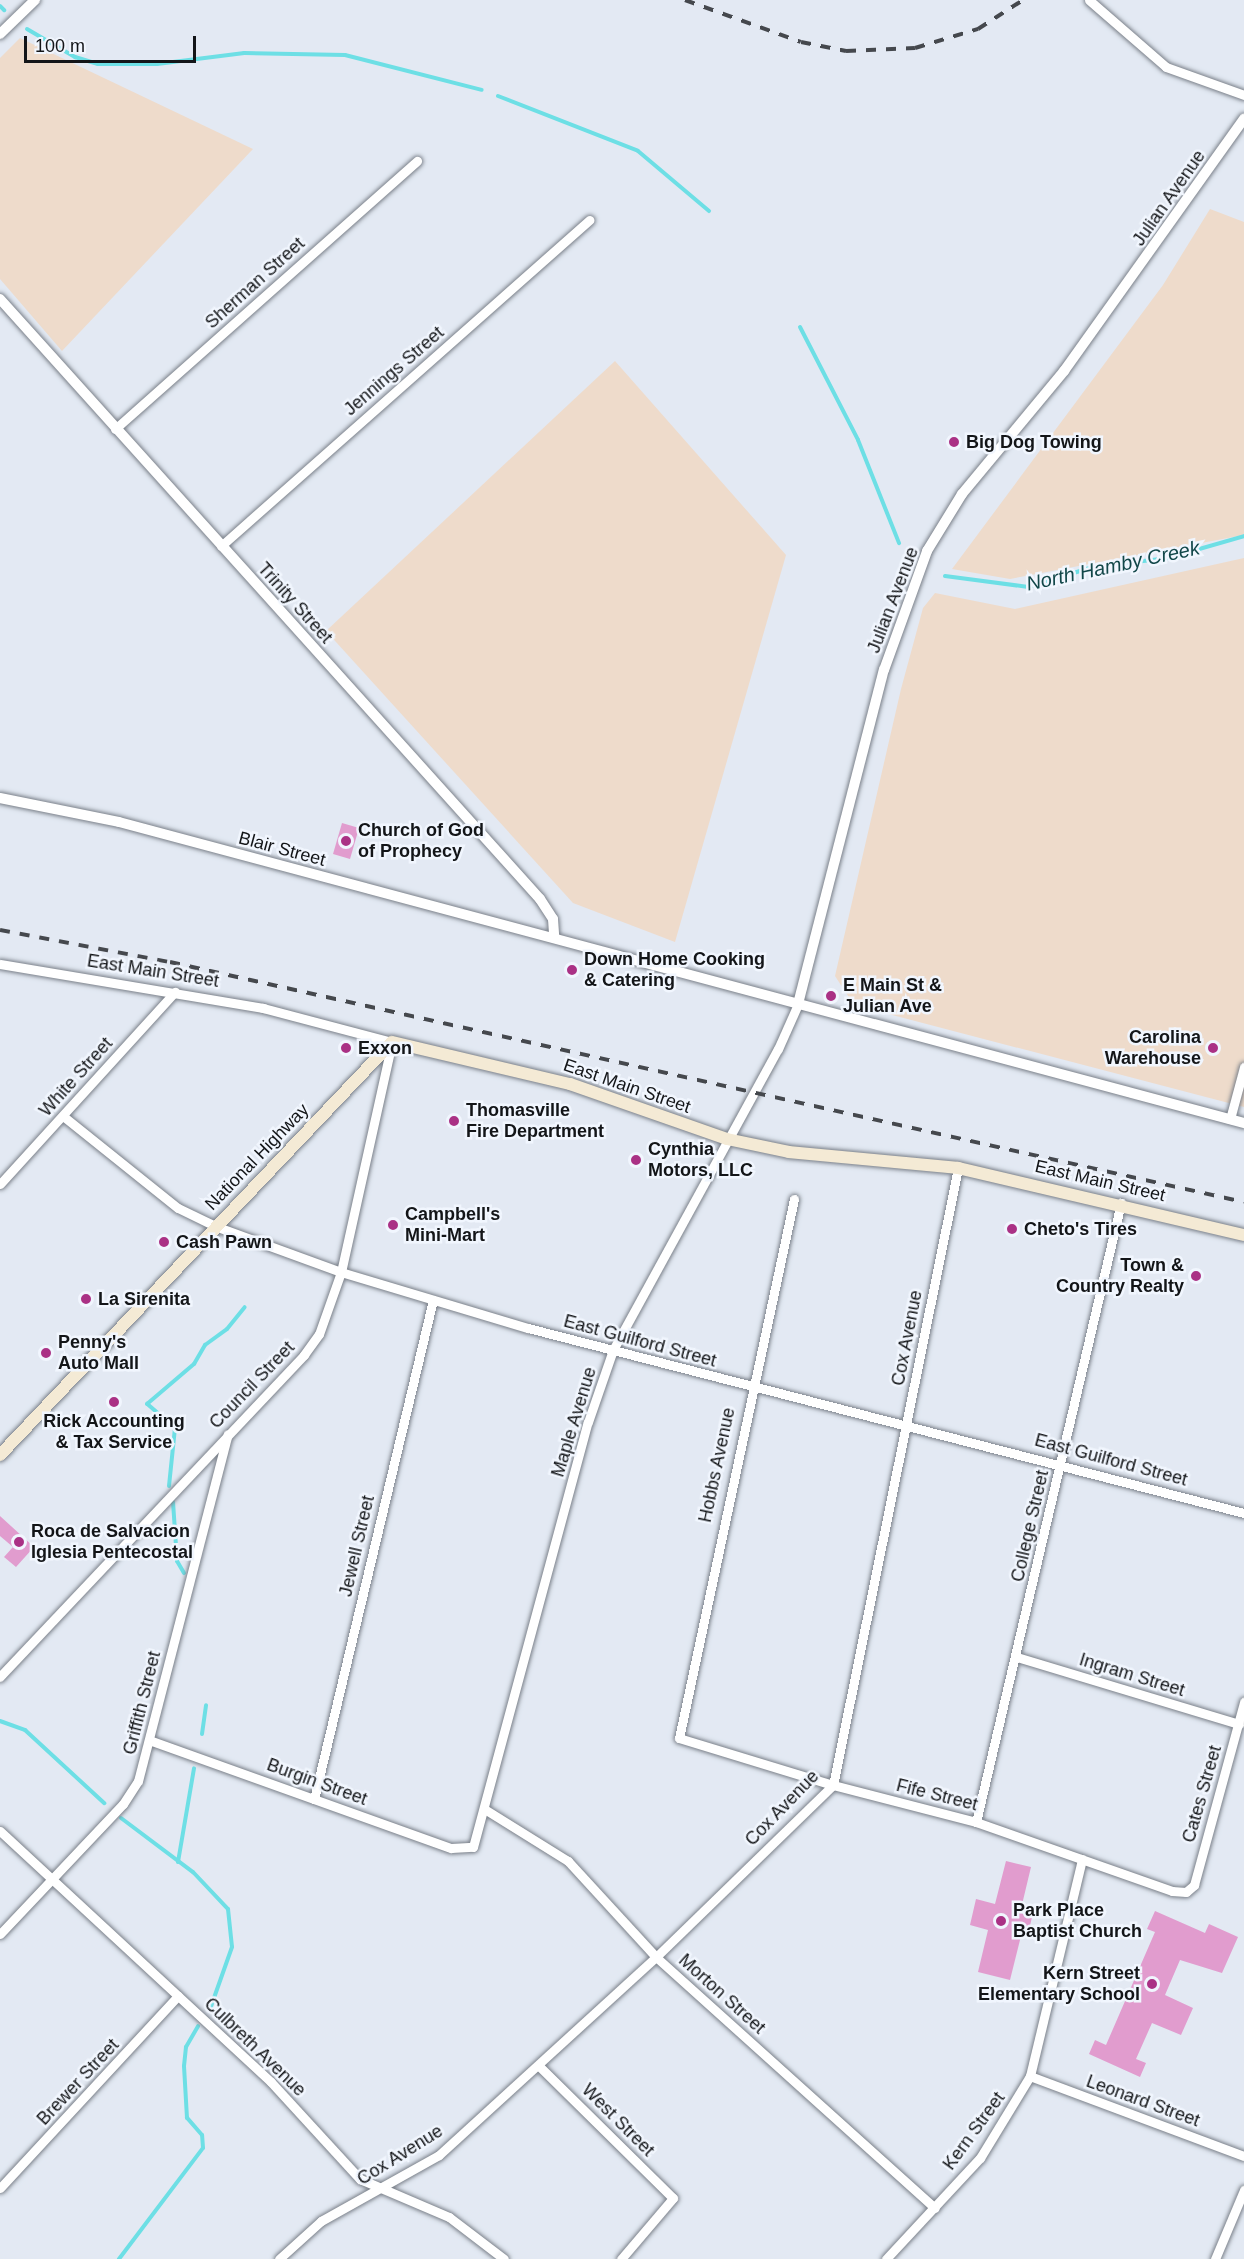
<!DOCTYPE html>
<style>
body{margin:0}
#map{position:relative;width:1244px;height:2259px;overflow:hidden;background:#e3e9f3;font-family:Helvetica,sans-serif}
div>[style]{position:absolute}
.industrial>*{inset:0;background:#eedbcb}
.stream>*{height:4px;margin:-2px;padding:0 2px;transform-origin:2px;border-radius:2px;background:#6ddfe5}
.building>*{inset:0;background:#e19cce}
.roads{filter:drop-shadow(0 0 2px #7a8089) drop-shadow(0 0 2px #7a8089)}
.minor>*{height:9px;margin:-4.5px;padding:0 4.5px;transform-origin:4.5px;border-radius:4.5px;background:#fff}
.tertiary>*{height:10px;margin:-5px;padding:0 5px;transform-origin:5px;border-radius:5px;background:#fff}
.secondary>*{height:12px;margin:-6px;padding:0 6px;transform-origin:6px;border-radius:6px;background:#f4ead5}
.rail>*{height:4px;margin-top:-2px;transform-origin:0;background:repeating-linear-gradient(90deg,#45484d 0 10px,transparent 0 20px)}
.dots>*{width:16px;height:16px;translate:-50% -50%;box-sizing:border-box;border:3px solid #f1f6fe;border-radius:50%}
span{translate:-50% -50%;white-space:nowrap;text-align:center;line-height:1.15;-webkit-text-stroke:5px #f1f6fe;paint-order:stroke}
.street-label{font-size:18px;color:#131518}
.poi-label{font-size:18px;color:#131518;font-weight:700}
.left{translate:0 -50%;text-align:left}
.right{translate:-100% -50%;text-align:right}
.water-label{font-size:20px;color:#124749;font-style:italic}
.scale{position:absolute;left:24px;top:36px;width:172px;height:27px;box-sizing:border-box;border:3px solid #131518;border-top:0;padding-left:8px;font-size:18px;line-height:21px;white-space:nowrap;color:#131518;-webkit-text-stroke:4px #f1f6fe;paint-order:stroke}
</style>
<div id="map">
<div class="industrial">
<i style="clip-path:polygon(20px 38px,253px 149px,62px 351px,0 279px,0 58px)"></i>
<i style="clip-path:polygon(1210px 209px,1244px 222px,1244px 535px,1010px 579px,952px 569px,1163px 285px)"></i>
<i style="clip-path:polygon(615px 361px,786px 555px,675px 942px,573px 903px,326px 631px)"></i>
<i style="clip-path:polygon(1244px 558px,1244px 1107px,854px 1005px,835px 976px,901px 689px,923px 608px,935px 593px,1015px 609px)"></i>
</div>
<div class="stream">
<i style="left:0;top:6px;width:6px;rotate:45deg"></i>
<i style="left:27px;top:29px;width:56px;rotate:30.3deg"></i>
<i style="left:75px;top:57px;width:24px;rotate:17deg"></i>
<i style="left:98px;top:64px;width:59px"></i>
<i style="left:157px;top:64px;width:88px;rotate:-7.2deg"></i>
<i style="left:244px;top:53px;width:101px;rotate:1.1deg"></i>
<i style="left:345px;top:55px;width:141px;rotate:14.3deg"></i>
<i style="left:498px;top:96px;width:150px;rotate:21.4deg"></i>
<i style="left:638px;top:151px;width:93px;rotate:40.2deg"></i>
<i style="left:800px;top:327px;width:127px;rotate:62.8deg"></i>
<i style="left:858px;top:440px;width:111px;rotate:68.3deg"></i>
<i style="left:945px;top:576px;width:84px;rotate:7.5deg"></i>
<i style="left:1028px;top:587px;width:68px;rotate:-17.1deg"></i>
<i style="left:1093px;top:567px;width:76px;rotate:-6.8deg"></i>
<i style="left:1168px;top:558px;width:79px;rotate:-16.1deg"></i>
<i style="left:169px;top:1486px;width:58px;rotate:-84.1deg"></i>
<i style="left:175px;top:1428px;width:37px;rotate:-139deg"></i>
<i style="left:147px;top:1404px;width:62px;rotate:-40.4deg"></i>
<i style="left:194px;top:1364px;width:22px;rotate:-60deg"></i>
<i style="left:205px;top:1345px;width:27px;rotate:-36deg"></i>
<i style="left:227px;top:1329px;width:28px;rotate:-51deg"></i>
<i style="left:173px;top:1502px;width:59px;rotate:86.1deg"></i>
<i style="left:177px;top:1561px;width:14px;rotate:60deg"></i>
<i style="left:0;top:1721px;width:27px;rotate:20deg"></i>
<i style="left:25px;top:1730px;width:108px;rotate:42.7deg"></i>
<i style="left:202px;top:1734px;width:29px;rotate:-82deg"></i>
<i style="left:121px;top:1818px;width:90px;rotate:36.9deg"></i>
<i style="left:193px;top:1872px;width:51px;rotate:46.6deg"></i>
<i style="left:228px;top:1909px;width:38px;rotate:84deg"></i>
<i style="left:232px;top:1947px;width:66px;rotate:109.5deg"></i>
<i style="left:178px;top:1862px;width:95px;rotate:-80.3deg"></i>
<i style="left:119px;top:2259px;width:139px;rotate:-52.9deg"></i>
<i style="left:203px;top:2148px;width:13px;rotate:-94deg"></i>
<i style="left:202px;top:2135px;width:23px;rotate:-131deg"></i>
<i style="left:187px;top:2118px;width:52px;rotate:-93.3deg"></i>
<i style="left:184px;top:2066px;width:19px;rotate:-84deg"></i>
<i style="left:186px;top:2047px;width:24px;rotate:-60deg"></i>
</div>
<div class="building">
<i style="clip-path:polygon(342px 823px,359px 828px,350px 859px,333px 854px)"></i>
<i style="clip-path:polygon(0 1516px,34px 1547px,16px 1567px,4px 1557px,13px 1547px,0 1536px)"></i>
<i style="clip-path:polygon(1006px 1861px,1031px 1867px,1020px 1913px,1032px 1917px,1029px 1930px,1023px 1928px,1010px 1980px,978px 1972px,988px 1930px,970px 1925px,976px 1899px,995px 1904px)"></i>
<i style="clip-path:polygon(1155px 1911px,1205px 1933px,1209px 1924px,1238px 1937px,1222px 1973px,1180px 1960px,1165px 1995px,1193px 2008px,1181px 2035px,1152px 2023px,1136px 2059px,1146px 2063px,1140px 2077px,1089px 2054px,1095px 2040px,1106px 2045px,1155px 1932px,1147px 1929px)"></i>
</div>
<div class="roads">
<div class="minor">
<i style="left:1089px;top:0;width:102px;rotate:41deg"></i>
<i style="left:1166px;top:67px;width:83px;rotate:19.7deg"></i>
<i style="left:115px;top:429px;width:404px;rotate:-41.6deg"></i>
<i style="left:221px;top:546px;width:492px;rotate:-41.5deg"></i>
<i style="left:0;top:964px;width:267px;rotate:9.5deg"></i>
<i style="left:263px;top:1008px;width:133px;rotate:14.8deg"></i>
<i style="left:392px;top:1042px;width:236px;rotate:102.5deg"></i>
<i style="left:341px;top:1272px;width:66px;rotate:109.5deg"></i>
<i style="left:319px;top:1334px;width:26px;rotate:126deg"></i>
<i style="left:304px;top:1355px;width:443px;rotate:133.4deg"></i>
<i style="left:63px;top:1116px;width:147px;rotate:38.7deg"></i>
<i style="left:178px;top:1208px;width:41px;rotate:25.9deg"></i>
<i style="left:215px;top:1226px;width:134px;rotate:20.1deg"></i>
<i style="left:341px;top:1272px;width:195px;rotate:16.7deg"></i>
<i style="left:528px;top:1328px;width:740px;rotate:14.49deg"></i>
<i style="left:1230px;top:1119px;width:54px;rotate:-74.9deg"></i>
<i style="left:0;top:1184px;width:260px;rotate:-47.7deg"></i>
<i style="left:794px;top:1199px;width:551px;rotate:102.04deg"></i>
<i style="left:679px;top:1738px;width:161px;rotate:17deg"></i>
<i style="left:833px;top:1785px;width:148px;rotate:14.5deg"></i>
<i style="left:976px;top:1822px;width:208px;rotate:19.4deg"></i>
<i style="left:1172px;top:1891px;width:14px;rotate:4deg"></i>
<i style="left:1186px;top:1892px;width:11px;rotate:-41deg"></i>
<i style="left:1194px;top:1885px;width:190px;rotate:-74.7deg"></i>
<i style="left:1017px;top:1657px;width:232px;rotate:16.8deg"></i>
<i style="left:149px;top:1740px;width:321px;rotate:19.7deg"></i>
<i style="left:451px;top:1848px;width:22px;rotate:-3deg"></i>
<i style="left:473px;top:1847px;width:440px;rotate:-74.9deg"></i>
<i style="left:588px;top:1422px;width:76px;rotate:-70.9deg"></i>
<i style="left:613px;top:1350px;width:343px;rotate:-61.3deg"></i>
<i style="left:778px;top:1049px;width:49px;rotate:-66deg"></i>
<i style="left:314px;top:1799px;width:513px;rotate:-76.59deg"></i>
<i style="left:486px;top:1810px;width:97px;rotate:31.9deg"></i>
<i style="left:568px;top:1861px;width:130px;rotate:47.5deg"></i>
<i style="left:656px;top:1957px;width:375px;rotate:42deg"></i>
<i style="left:976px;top:1822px;width:636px;rotate:-76.82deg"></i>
<i style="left:0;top:1831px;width:369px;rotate:42.8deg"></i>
<i style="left:271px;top:2082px;width:132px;rotate:47.5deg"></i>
<i style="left:360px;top:2179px;width:97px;rotate:23.1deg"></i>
<i style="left:449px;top:2217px;width:69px;rotate:37.4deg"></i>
<i style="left:0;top:1934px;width:179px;rotate:-46.6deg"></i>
<i style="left:123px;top:1804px;width:27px;rotate:-57deg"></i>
<i style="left:138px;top:1781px;width:358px;rotate:-75.5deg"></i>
<i style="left:539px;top:2066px;width:188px;rotate:44.6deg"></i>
<i style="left:673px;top:2198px;width:80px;rotate:130.4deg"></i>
<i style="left:1030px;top:2076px;width:228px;rotate:20.5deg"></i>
<i style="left:0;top:2188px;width:262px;rotate:-47.2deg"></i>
<i style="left:279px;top:2259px;width:57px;rotate:-42.1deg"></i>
<i style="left:321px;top:2221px;width:135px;rotate:-29.2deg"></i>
<i style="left:439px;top:2155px;width:294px;rotate:-42.4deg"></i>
<i style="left:656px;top:1957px;width:247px;rotate:-44.2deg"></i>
<i style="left:833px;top:1785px;width:630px;rotate:-78.55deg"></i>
<i style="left:886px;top:2259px;width:138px;rotate:-47.1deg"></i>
<i style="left:980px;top:2158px;width:96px;rotate:-58.6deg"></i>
<i style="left:1030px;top:2076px;width:223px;rotate:-76.5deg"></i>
<i style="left:1215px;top:2259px;width:75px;rotate:-67.2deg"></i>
</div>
<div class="tertiary">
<i style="left:0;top:34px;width:49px;rotate:-44.2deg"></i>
<i style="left:0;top:299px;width:807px;rotate:48.01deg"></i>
<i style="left:540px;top:899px;width:24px;rotate:57deg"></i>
<i style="left:553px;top:919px;width:16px;rotate:86deg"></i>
<i style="left:0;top:798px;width:121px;rotate:11.4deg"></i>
<i style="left:119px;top:822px;width:1165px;rotate:14.98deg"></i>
<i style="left:798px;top:1004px;width:345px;rotate:-75.6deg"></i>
<i style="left:884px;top:670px;width:127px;rotate:-70.1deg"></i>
<i style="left:927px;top:551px;width:67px;rotate:-58.4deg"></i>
<i style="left:962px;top:494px;width:160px;rotate:-50.3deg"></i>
<i style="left:1064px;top:371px;width:310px;rotate:-54.5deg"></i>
</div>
<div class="secondary">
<i style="left:0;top:1455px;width:569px;rotate:-46.49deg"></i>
<i style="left:392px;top:1042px;width:183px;rotate:13.3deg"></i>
<i style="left:570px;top:1084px;width:166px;rotate:19.3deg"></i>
<i style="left:727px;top:1139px;width:63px;rotate:11.8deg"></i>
<i style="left:789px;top:1152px;width:170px;rotate:5.4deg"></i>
<i style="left:958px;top:1168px;width:294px;rotate:13.2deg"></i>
</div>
</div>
<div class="rail">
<i style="left:685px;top:0;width:123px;rotate:19.9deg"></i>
<i style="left:801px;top:42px;width:46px;rotate:11.3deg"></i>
<i style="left:846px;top:51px;width:69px;rotate:-2.5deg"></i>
<i style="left:915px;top:48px;width:66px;rotate:-16.8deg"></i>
<i style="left:978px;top:29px;width:54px;rotate:-32.8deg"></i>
<i style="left:0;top:930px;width:173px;rotate:10.7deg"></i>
<i style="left:170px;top:962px;width:1100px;rotate:12.6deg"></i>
</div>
<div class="dots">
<i style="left:954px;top:442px;background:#aa3185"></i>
<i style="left:346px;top:841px;background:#aa3185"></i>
<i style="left:572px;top:970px;background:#aa3185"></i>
<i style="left:831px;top:996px;background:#aa3185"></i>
<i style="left:346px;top:1048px;background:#aa3185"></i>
<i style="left:1213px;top:1048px;background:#aa3185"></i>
<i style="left:454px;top:1121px;background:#aa3185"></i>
<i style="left:636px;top:1160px;background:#aa3185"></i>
<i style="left:393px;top:1225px;background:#aa3185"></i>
<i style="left:1012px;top:1229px;background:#aa3185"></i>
<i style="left:164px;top:1242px;background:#aa3185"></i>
<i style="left:1196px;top:1276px;background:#aa3185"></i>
<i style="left:86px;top:1299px;background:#aa3185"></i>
<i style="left:46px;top:1353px;background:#aa3185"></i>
<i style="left:114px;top:1402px;background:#aa3185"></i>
<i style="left:19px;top:1542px;background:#aa3185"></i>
<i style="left:1001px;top:1921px;background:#aa3185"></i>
<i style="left:1152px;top:1984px;background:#aa3185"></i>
</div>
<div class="street-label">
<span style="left:1169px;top:198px;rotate:-55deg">Julian Avenue</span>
<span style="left:255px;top:283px;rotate:-42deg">Sherman Street</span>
<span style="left:394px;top:371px;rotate:-41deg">Jennings Street</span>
<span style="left:893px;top:600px;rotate:-69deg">Julian Avenue</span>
<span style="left:295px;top:603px;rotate:48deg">Trinity Street</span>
<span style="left:282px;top:849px;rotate:15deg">Blair Street</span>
<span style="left:153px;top:971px;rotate:9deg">East Main Street</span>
<span style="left:76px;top:1077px;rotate:-48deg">White Street</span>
<span style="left:627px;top:1086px;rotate:19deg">East Main Street</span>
<span style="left:257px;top:1157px;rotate:-46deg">National Highway</span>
<span style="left:1100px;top:1181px;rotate:13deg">East Main Street</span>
<span style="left:907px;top:1338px;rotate:-79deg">Cox Avenue</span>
<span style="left:640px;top:1341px;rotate:15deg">East Guilford Street</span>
<span style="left:252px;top:1385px;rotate:-46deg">Council Street</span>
<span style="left:574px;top:1422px;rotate:-73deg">Maple Avenue</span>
<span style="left:1111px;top:1460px;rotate:15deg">East Guilford Street</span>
<span style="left:717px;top:1465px;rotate:-78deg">Hobbs Avenue</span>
<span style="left:1030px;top:1526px;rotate:-77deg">College Street</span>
<span style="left:357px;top:1546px;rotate:-77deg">Jewell Street</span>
<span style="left:1132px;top:1675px;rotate:17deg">Ingram Street</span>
<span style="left:142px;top:1703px;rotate:-76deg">Griffith Street</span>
<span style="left:317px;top:1782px;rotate:20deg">Burgin Street</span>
<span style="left:1202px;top:1794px;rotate:-74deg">Cates Street</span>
<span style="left:937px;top:1795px;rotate:14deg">Fife Street</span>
<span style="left:782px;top:1808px;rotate:-46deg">Cox Avenue</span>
<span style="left:722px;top:1994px;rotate:42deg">Morton Street</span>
<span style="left:255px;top:2047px;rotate:44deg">Culbreth Avenue</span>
<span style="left:78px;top:2082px;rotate:-47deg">Brewer Street</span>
<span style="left:1143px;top:2101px;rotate:20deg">Leonard Street</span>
<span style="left:618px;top:2120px;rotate:45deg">West Street</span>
<span style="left:974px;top:2131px;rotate:-54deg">Kern Street</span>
<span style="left:400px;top:2155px;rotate:-32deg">Cox Avenue</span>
</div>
<div class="poi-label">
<span class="left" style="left:966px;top:442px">Big Dog Towing</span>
<span class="left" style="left:358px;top:841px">Church of God<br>of Prophecy</span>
<span class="left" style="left:584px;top:970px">Down Home Cooking<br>&amp; Catering</span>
<span class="left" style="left:843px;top:996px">E Main St &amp;<br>Julian Ave</span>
<span class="right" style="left:1201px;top:1048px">Carolina<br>Warehouse</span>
<span class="left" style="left:358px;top:1048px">Exxon</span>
<span class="left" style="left:466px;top:1121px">Thomasville<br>Fire Department</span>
<span class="left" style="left:648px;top:1160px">Cynthia<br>Motors, LLC</span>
<span class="left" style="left:405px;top:1225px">Campbell's<br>Mini-Mart</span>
<span class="left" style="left:1024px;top:1229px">Cheto's Tires</span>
<span class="left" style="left:176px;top:1242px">Cash Pawn</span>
<span class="right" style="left:1184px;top:1276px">Town &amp;<br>Country Realty</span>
<span class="left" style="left:98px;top:1299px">La Sirenita</span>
<span class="left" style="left:58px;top:1353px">Penny's<br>Auto Mall</span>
<span style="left:114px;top:1432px">Rick Accounting<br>&amp; Tax Service</span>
<span class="left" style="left:31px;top:1542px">Roca de Salvacion<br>Iglesia Pentecostal</span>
<span class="left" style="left:1013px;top:1921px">Park Place<br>Baptist Church</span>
<span class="right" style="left:1140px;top:1984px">Kern Street<br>Elementary School</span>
</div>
<div class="water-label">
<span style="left:1113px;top:566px;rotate:-12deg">North Hamby Creek</span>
</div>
<div class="scale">100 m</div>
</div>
